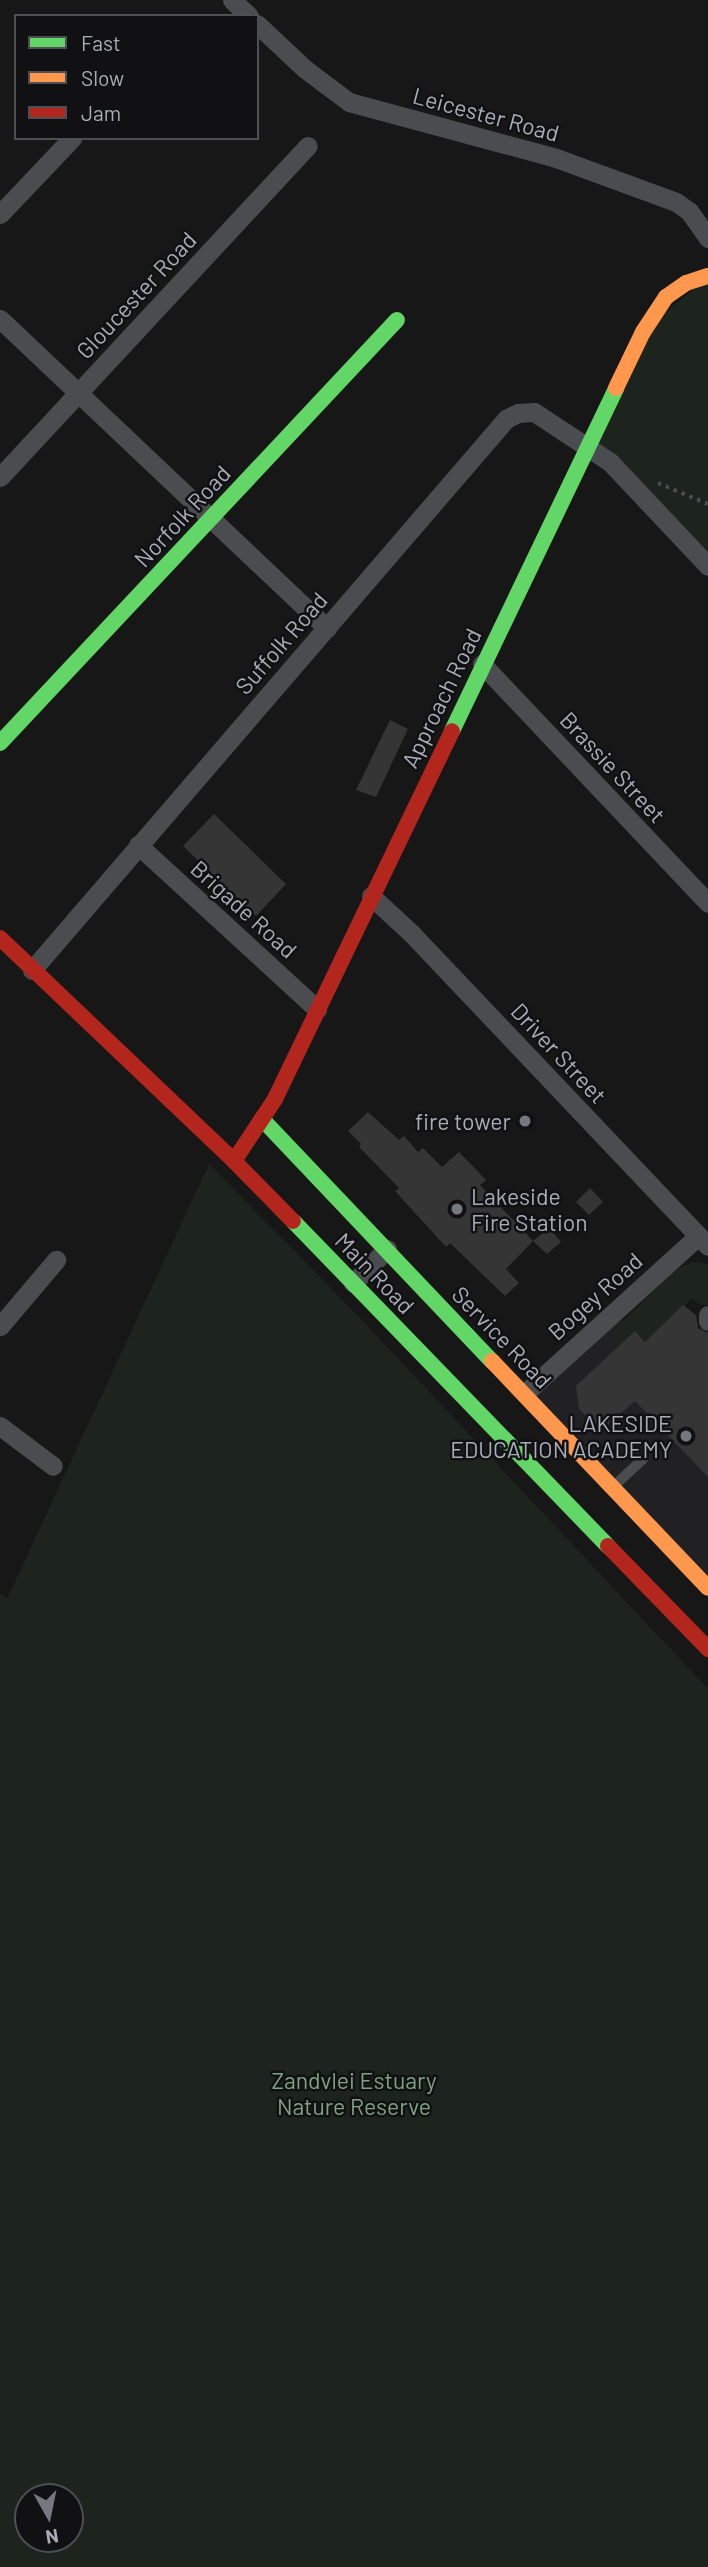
<!DOCTYPE html>
<style>
body{margin:0}
#map{position:relative;width:708px;height:2567px;overflow:hidden;background:#171717;font-family:Barlow,sans-serif}
div>[style]{position:absolute}
.built>*{inset:0;background:#212123}
.green>*{inset:0;background:#1d241e}
.building>*{inset:0;background:#353536}
.path>*{height:3.5px;margin-top:-1.75px;transform-origin:0;background:repeating-linear-gradient(90deg,#4d4e52 0 3.5px,transparent 0 8.5px)}
.lane>*{height:10px;margin:-5px;padding:0 5px;transform-origin:5px;border-radius:5px;background:#4b4c50}
.street>*{height:19px;margin:-9.5px;padding:0 9.5px;transform-origin:9.5px;border-radius:9.5px;background:#4b4c50}
.fast>*{height:16px;margin:-8px;padding:0 8px;transform-origin:8px;border-radius:8px;background:#63d668}
.slow>*{height:16px;margin:-8px;padding:0 8px;transform-origin:8px;border-radius:8px;background:#ff974d}
.jam>*{height:16px;margin:-8px;padding:0 8px;transform-origin:8px;border-radius:8px;background:#b3261e}
.dots>*{width:19px;height:19px;translate:-50% -50%;box-sizing:border-box;border:4px solid #111113;border-radius:50%}
span{translate:-50% -50%;white-space:nowrap;text-align:center;line-height:1.15;-webkit-text-stroke:5px #111113;paint-order:stroke}
.street-label{font-size:23px;color:#a8adb8}
.poi-label{font-size:23px;color:#a8adb8}
.right{translate:-100% -50%;text-align:right}
.left{translate:0 -50%;text-align:left}
.park-label{font-size:23px;color:#7fa381}
.legend{position:absolute;left:14px;top:14px;width:245px;height:126px;box-sizing:border-box;background:#111113;border:2px solid #4d4f55;margin:0;padding:9px 12px;list-style:none;font-size:21px;color:#a8adb8}
.legend li{display:flex;align-items:center;gap:14px;height:35px}
.legend b{width:35px;border:2px solid #4d4f55}
.north{position:absolute;left:14px;top:2483px;width:70px;height:70px;box-sizing:border-box;background:#111113;border:2px solid #4d4f55;border-radius:50%;rotate:171deg;font-size:19px;font-weight:700;line-height:28px;text-align:center;color:#a8adb8}
.north::after{content:'';display:block;margin:auto;width:24px;height:32px;background:#757880;clip-path:polygon(50% 0,100% 100%,50% 72%,0 100%)}
</style>
<div id="map">
<div class="built">
<i style="clip-path:polygon(616px 1312px,708px 1409px,708px 1588px,525px 1393px)"></i>
</div>
<div class="green">
<i style="clip-path:polygon(708px 276px,708px 566px,586px 448px,643px 332px)"></i>
<i style="clip-path:polygon(evenodd,209px 1164px,359px 1317px,708px 1689px,708px 2567px,0 2567px,0 1593px,7px 1599px,209px 1164px,28px 2497px,70px 2497px,70px 2539px,28px 2539px,28px 2497px)"></i>
<i style="clip-path:polygon(693px 1262px,708px 1264px,708px 1305px,701px 1305px,692px 1299px,661px 1327px,708px 1408px,635px 1332px,617px 1348px,614px 1344px,617px 1327px,675px 1270px)"></i>
</div>
<div class="building">
<i style="clip-path:polygon(390px 720px,408px 729px,376px 797px,356px 790px)"></i>
<i style="clip-path:polygon(214px 814px,286px 884px,256px 916px,183px 846px)"></i>
<i style="clip-path:polygon(368px 1112px,399px 1140px,404px 1136px,418px 1152px,423px 1148px,442px 1167px,459px 1152px,486px 1180px,480px 1185px,533px 1241px,549px 1228px,561px 1242px,547px 1254px,533px 1241px,506px 1269px,519px 1283px,505px 1296px,450px 1243px,446px 1247px,395px 1191px,399px 1188px,359px 1147px,361px 1144px,348px 1131px)"></i>
<i style="clip-path:polygon(590px 1188px,603px 1202px,589px 1215px,576px 1202px)"></i>
<i style="clip-path:polygon(683px 1305px,696px 1315px,698px 1328px,708px 1333px,708px 1477px,635px 1401px,601px 1431px,579px 1409px,576px 1386px,635px 1331px,645px 1342px)"></i>
</div>
<div class="path">
<i style="left:658px;top:483px;width:54px;rotate:22.8deg"></i>
</div>
<div class="lane">
<i style="left:614px;top:1486px;width:40px;rotate:-43deg"></i>
</div>
<div class="street">
<i style="left:232px;top:0;width:23px;rotate:43deg"></i>
<i style="left:257px;top:24px;width:66px;rotate:43.2deg"></i>
<i style="left:305px;top:69px;width:55px;rotate:36.9deg"></i>
<i style="left:349px;top:102px;width:214px;rotate:15.1deg"></i>
<i style="left:556px;top:158px;width:128px;rotate:20.1deg"></i>
<i style="left:676px;top:202px;width:16px;rotate:35deg"></i>
<i style="left:689px;top:211px;width:33px;rotate:55deg"></i>
<i style="left:0;top:214px;width:105px;rotate:-46.5deg"></i>
<i style="left:0;top:319px;width:450px;rotate:43.4deg"></i>
<i style="left:0;top:477px;width:452px;rotate:-47.1deg"></i>
<i style="left:482px;top:664px;width:329px;rotate:46.6deg"></i>
<i style="left:138px;top:845px;width:243px;rotate:42.5deg"></i>
<i style="left:371px;top:896px;width:56px;rotate:42.8deg"></i>
<i style="left:412px;top:934px;width:430px;rotate:46.5deg"></i>
<i style="left:32px;top:970px;width:727px;rotate:-49.3deg"></i>
<i style="left:506px;top:419px;width:13px;rotate:-27deg"></i>
<i style="left:518px;top:413px;width:16px;rotate:-4deg"></i>
<i style="left:534px;top:412px;width:91px;rotate:33.3deg"></i>
<i style="left:610px;top:462px;width:143px;rotate:46.7deg"></i>
<i style="left:353px;top:1283px;width:48px;rotate:-45deg"></i>
<i style="left:708px;top:1315px;width:6px;rotate:90deg"></i>
<i style="left:0;top:1326px;width:87px;rotate:-49.7deg"></i>
<i style="left:525px;top:1393px;width:234px;rotate:-42.2deg"></i>
<i style="left:0;top:1426px;width:66px;rotate:37deg"></i>
</div>
<div class="fast">
<i style="left:452px;top:731px;width:380px;rotate:-64.4deg"></i>
<i style="left:0;top:743px;width:580px;rotate:-46.82deg"></i>
<i style="left:262px;top:1119px;width:334px;rotate:46.5deg"></i>
<i style="left:293px;top:1221px;width:453px;rotate:45.9deg"></i>
</div>
<div class="slow">
<i style="left:616px;top:388px;width:62px;rotate:-64.3deg"></i>
<i style="left:643px;top:332px;width:42px;rotate:-56.7deg"></i>
<i style="left:666px;top:297px;width:24px;rotate:-35deg"></i>
<i style="left:686px;top:283px;width:23px;rotate:-18deg"></i>
<i style="left:492px;top:1361px;width:313px;rotate:46.4deg"></i>
</div>
<div class="jam">
<i style="left:0;top:938px;width:323px;rotate:43.6deg"></i>
<i style="left:234px;top:1161px;width:84px;rotate:45.5deg"></i>
<i style="left:234px;top:1161px;width:74px;rotate:-56.5deg"></i>
<i style="left:275px;top:1099px;width:408px;rotate:-64.3deg"></i>
<i style="left:608px;top:1546px;width:144px;rotate:45.8deg"></i>
</div>
<div class="dots">
<i style="left:525px;top:1121px;background:#757880"></i>
<i style="left:457px;top:1209px;background:#757880"></i>
<i style="left:686px;top:1436px;background:#757880"></i>
</div>
<div class="street-label">
<span style="left:486px;top:114px;rotate:15deg">Leicester Road</span>
<span style="left:136px;top:295px;rotate:-47deg">Gloucester Road</span>
<span style="left:182px;top:516px;rotate:-47deg">Norfolk Road</span>
<span style="left:281px;top:643px;rotate:-49deg">Suffolk Road</span>
<span style="left:441px;top:698px;rotate:-64deg">Approach Road</span>
<span style="left:613px;top:767px;rotate:47deg">Brassie Street</span>
<span style="left:244px;top:909px;rotate:42deg">Brigade Road</span>
<span style="left:559px;top:1053px;rotate:47deg">Driver Street</span>
<span style="left:375px;top:1273px;rotate:46deg">Main Road</span>
<span style="left:595px;top:1296px;rotate:-42deg">Bogey Road</span>
<span style="left:502px;top:1337px;rotate:46deg">Service Road</span>
</div>
<div class="poi-label">
<span class="right" style="left:511px;top:1121px">fire tower</span>
<span class="left" style="left:471px;top:1209px">Lakeside<br>Fire Station</span>
<span class="right" style="left:672px;top:1436px">LAKESIDE<br>EDUCATION ACADEMY</span>
</div>
<div class="park-label">
<span style="left:354px;top:2093px">Zandvlei Estuary<br>Nature Reserve</span>
</div>
<ul class="legend">
<li><b style="height:9px;background:#63d668"></b>Fast</li>
<li><b style="height:9px;background:#ff974d"></b>Slow</li>
<li><b style="height:9px;background:#b3261e"></b>Jam</li>
</ul>
<div class="north">N</div>
</div>
